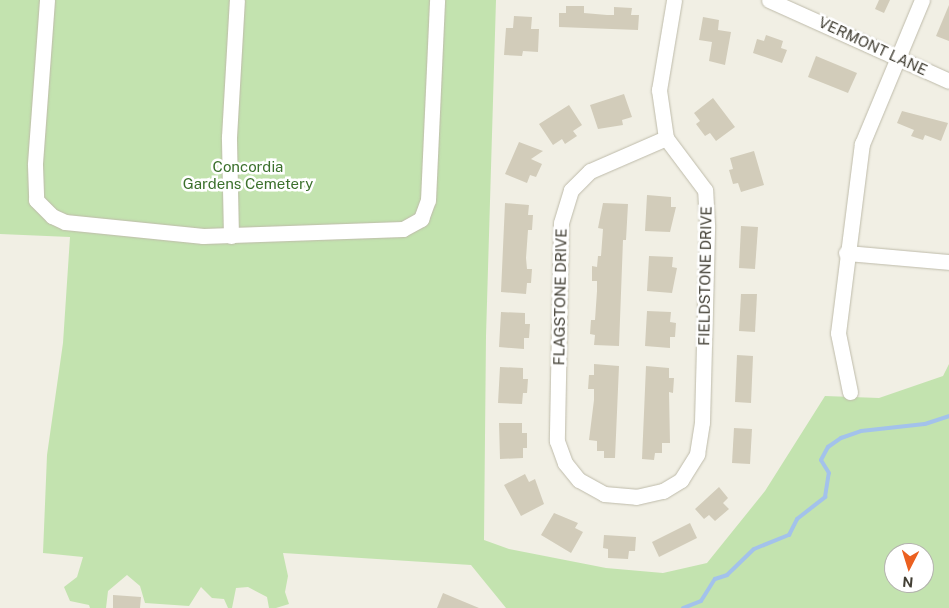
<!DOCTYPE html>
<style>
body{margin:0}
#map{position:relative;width:949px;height:608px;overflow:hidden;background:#f1efe4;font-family:"Public Sans",sans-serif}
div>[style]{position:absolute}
.green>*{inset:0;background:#c3e3af}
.stream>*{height:4px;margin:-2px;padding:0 2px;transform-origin:2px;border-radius:2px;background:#a3c2eb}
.building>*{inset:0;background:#d2ccba}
.roads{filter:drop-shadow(0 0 1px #bebbaa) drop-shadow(0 0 1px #bebbaa)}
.minor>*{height:15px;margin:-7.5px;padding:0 7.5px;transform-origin:7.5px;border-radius:7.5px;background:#fff}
span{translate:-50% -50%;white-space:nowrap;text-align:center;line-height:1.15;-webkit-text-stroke:5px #fff;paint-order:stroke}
.street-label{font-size:15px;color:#423f34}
.park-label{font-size:15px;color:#3b702c}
.north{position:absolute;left:884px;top:543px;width:50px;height:50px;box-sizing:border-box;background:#fff;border:1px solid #b3b2ae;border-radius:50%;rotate:185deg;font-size:14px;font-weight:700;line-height:20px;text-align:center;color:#423f34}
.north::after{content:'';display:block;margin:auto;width:18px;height:22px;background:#eb6020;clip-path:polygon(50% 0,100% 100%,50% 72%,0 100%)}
</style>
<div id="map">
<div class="green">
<i style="clip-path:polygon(evenodd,0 0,496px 0,486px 336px,484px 540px,509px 549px,606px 568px,663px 573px,707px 563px,765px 491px,825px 396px,879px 398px,943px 376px,949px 364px,949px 608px,506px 608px,471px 565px,283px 553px,288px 576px,285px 592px,289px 604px,276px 608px,269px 608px,267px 597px,248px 587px,236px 588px,232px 608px,228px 608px,224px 599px,212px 598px,201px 587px,189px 606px,145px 603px,140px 586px,127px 575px,108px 591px,106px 608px,90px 608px,89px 605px,70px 601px,64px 587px,77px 577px,83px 557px,43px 553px,47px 455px,63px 343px,70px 237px,0 234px,0 0,894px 553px,924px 553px,924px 583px,894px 583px,894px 553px)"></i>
</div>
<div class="stream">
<i style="left:683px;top:608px;width:19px;rotate:-21deg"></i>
<i style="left:701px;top:601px;width:26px;rotate:-58deg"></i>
<i style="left:715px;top:579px;width:13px;rotate:-18deg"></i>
<i style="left:727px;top:575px;width:37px;rotate:-44deg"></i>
<i style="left:754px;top:549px;width:38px;rotate:-22deg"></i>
<i style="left:789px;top:535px;width:18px;rotate:-63deg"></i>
<i style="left:797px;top:519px;width:36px;rotate:-38deg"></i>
<i style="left:825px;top:497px;width:24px;rotate:-81deg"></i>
<i style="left:829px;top:473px;width:15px;rotate:-122deg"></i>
<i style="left:821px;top:460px;width:15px;rotate:-62deg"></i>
<i style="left:828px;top:447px;width:16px;rotate:-35deg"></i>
<i style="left:841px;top:438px;width:21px;rotate:-19deg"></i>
<i style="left:861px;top:431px;width:64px;rotate:-6.2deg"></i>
<i style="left:925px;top:424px;width:25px;rotate:-18deg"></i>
</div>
<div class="building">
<i style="clip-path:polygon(879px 0,890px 0,884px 13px,875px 9px)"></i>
<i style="clip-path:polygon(949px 5px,949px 41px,936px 36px)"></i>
<i style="clip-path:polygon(566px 6px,584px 6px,584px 13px,607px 15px,614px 15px,614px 7px,632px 8px,631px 15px,639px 15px,638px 30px,559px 27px,559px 13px,566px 13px)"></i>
<i style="clip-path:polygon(514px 16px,532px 17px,531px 29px,539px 29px,538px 52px,523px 51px,522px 56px,504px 55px,506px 28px,513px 28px)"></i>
<i style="clip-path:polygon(703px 17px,719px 20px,718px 30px,731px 32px,725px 65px,709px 61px,712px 42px,699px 40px)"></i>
<i style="clip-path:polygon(766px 35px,783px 41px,781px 48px,787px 50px,782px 63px,753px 53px,757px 39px,764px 41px)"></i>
<i style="clip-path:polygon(816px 56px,857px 73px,848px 93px,808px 77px)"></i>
<i style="clip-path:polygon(624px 94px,632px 117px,622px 120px,623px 125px,598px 129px,590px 105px)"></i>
<i style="clip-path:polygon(713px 98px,735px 127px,716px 141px,710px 133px,705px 136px,696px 124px,700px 121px,694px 113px)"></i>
<i style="clip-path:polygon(569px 105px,582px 125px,573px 131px,577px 136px,565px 144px,562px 139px,553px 145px,539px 124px)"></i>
<i style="clip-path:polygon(902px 111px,948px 123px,941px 141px,925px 135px,923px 140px,911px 136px,914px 130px,897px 123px)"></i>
<i style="clip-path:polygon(519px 142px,543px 151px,531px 159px,542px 164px,536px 177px,530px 175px,527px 183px,505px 174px)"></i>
<i style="clip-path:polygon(754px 151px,764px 185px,741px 192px,738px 183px,733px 184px,729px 170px,733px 169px,730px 158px)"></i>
<i style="clip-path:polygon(647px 195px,671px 197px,671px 207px,676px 207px,670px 232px,645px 231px)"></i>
<i style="clip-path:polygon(505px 203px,529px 205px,528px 215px,533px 215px,532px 230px,528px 230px,526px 258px,527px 269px,532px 269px,531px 283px,527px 283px,526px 294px,501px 292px)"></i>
<i style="clip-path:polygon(603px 203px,628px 204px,626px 240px,623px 240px,619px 346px,594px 345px,595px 335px,590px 334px,591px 320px,595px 320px,597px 291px,597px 281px,592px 281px,592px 266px,597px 267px,598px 256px,601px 256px,603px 229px,598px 228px)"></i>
<i style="clip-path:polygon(741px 226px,758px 227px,755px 269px,739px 268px)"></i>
<i style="clip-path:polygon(649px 256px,673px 257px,672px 267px,677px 268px,672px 293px,647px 291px)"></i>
<i style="clip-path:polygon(741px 294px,757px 294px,755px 332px,739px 331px)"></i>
<i style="clip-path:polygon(647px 311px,671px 312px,670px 322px,676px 323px,675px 337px,670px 337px,670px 348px,645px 346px)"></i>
<i style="clip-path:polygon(501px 312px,525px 313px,525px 324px,530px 324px,529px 338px,524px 338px,524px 349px,499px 347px)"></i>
<i style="clip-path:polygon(737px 355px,753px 356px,751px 403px,735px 402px)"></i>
<i style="clip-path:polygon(594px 364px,619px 366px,615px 458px,604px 458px,604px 451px,597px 451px,597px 441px,589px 440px,594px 400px,594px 389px,588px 389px,589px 375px,594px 375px)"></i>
<i style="clip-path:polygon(646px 366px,669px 368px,669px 378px,674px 378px,673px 393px,669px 392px,670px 443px,662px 443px,662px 453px,655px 453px,654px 460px,642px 459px)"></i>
<i style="clip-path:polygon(500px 367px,523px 368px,523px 379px,528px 379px,527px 393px,523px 393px,522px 404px,498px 403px)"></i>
<i style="clip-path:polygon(499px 423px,522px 423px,522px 433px,527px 433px,527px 448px,523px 448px,523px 458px,500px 459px)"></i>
<i style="clip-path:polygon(734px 428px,752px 429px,750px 464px,732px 463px)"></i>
<i style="clip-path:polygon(525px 474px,529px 482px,535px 479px,544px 504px,521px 516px,504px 485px)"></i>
<i style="clip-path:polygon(719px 487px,728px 498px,723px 503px,729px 509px,715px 521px,709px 515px,704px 519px,695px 509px)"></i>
<i style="clip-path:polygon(554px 513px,578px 523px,575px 528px,583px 532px,571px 553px,541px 535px)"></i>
<i style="clip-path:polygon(690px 523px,697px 538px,659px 557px,652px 542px)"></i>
<i style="clip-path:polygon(604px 535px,636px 537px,635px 551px,629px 551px,628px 559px,608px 558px,608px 549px,603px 548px)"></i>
<i style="clip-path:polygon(443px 593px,479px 608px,437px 608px)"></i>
<i style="clip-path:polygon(113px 595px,141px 597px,140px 608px,113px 608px)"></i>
</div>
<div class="roads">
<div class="minor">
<i style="left:47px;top:0;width:165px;rotate:94.2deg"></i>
<i style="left:35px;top:165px;width:35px;rotate:88deg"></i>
<i style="left:36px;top:200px;width:23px;rotate:45deg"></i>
<i style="left:52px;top:216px;width:14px;rotate:25deg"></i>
<i style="left:65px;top:222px;width:139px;rotate:5.8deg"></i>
<i style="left:203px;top:236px;width:200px;rotate:-2deg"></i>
<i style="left:403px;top:229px;width:21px;rotate:-29deg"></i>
<i style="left:421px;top:219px;width:20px;rotate:-70deg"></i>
<i style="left:428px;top:200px;width:200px;rotate:-87.4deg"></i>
<i style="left:769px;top:0;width:197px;rotate:24.2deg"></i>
<i style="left:666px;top:138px;width:83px;rotate:156.5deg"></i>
<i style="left:590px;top:171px;width:27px;rotate:135deg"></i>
<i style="left:571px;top:190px;width:34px;rotate:107deg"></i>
<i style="left:561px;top:223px;width:218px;rotate:91.1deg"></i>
<i style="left:557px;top:441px;width:23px;rotate:70deg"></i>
<i style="left:565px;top:463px;width:22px;rotate:51deg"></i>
<i style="left:579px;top:480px;width:29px;rotate:29deg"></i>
<i style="left:604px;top:494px;width:32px;rotate:5deg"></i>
<i style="left:636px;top:497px;width:28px;rotate:-13deg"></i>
<i style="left:663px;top:491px;width:21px;rotate:-31deg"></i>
<i style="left:681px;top:480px;width:31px;rotate:-58deg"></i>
<i style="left:697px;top:454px;width:32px;rotate:-81deg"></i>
<i style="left:702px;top:422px;width:197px;rotate:-88.5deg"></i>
<i style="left:707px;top:225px;width:35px;rotate:-93deg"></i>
<i style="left:705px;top:190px;width:65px;rotate:-126.9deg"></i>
<i style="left:666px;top:138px;width:49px;rotate:-98.3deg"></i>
<i style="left:659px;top:90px;width:91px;rotate:-80.5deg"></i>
<i style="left:231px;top:236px;width:99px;rotate:-91.2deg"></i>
<i style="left:229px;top:137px;width:137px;rotate:-86.7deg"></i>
<i style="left:846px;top:253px;width:103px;rotate:5deg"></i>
<i style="left:850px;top:392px;width:60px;rotate:-101.5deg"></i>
<i style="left:838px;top:333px;width:191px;rotate:-82.8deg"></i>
<i style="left:862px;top:144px;width:156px;rotate:-67.4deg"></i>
</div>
</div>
<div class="street-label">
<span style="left:873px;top:46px;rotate:25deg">VERMONT LANE</span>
<span style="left:705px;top:276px;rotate:-89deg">FIELDSTONE DRIVE</span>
<span style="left:560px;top:297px;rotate:-89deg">FLAGSTONE DRIVE</span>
</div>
<div class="park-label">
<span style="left:248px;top:175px">Concordia<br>Gardens Cemetery</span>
</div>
<div class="north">N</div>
</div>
